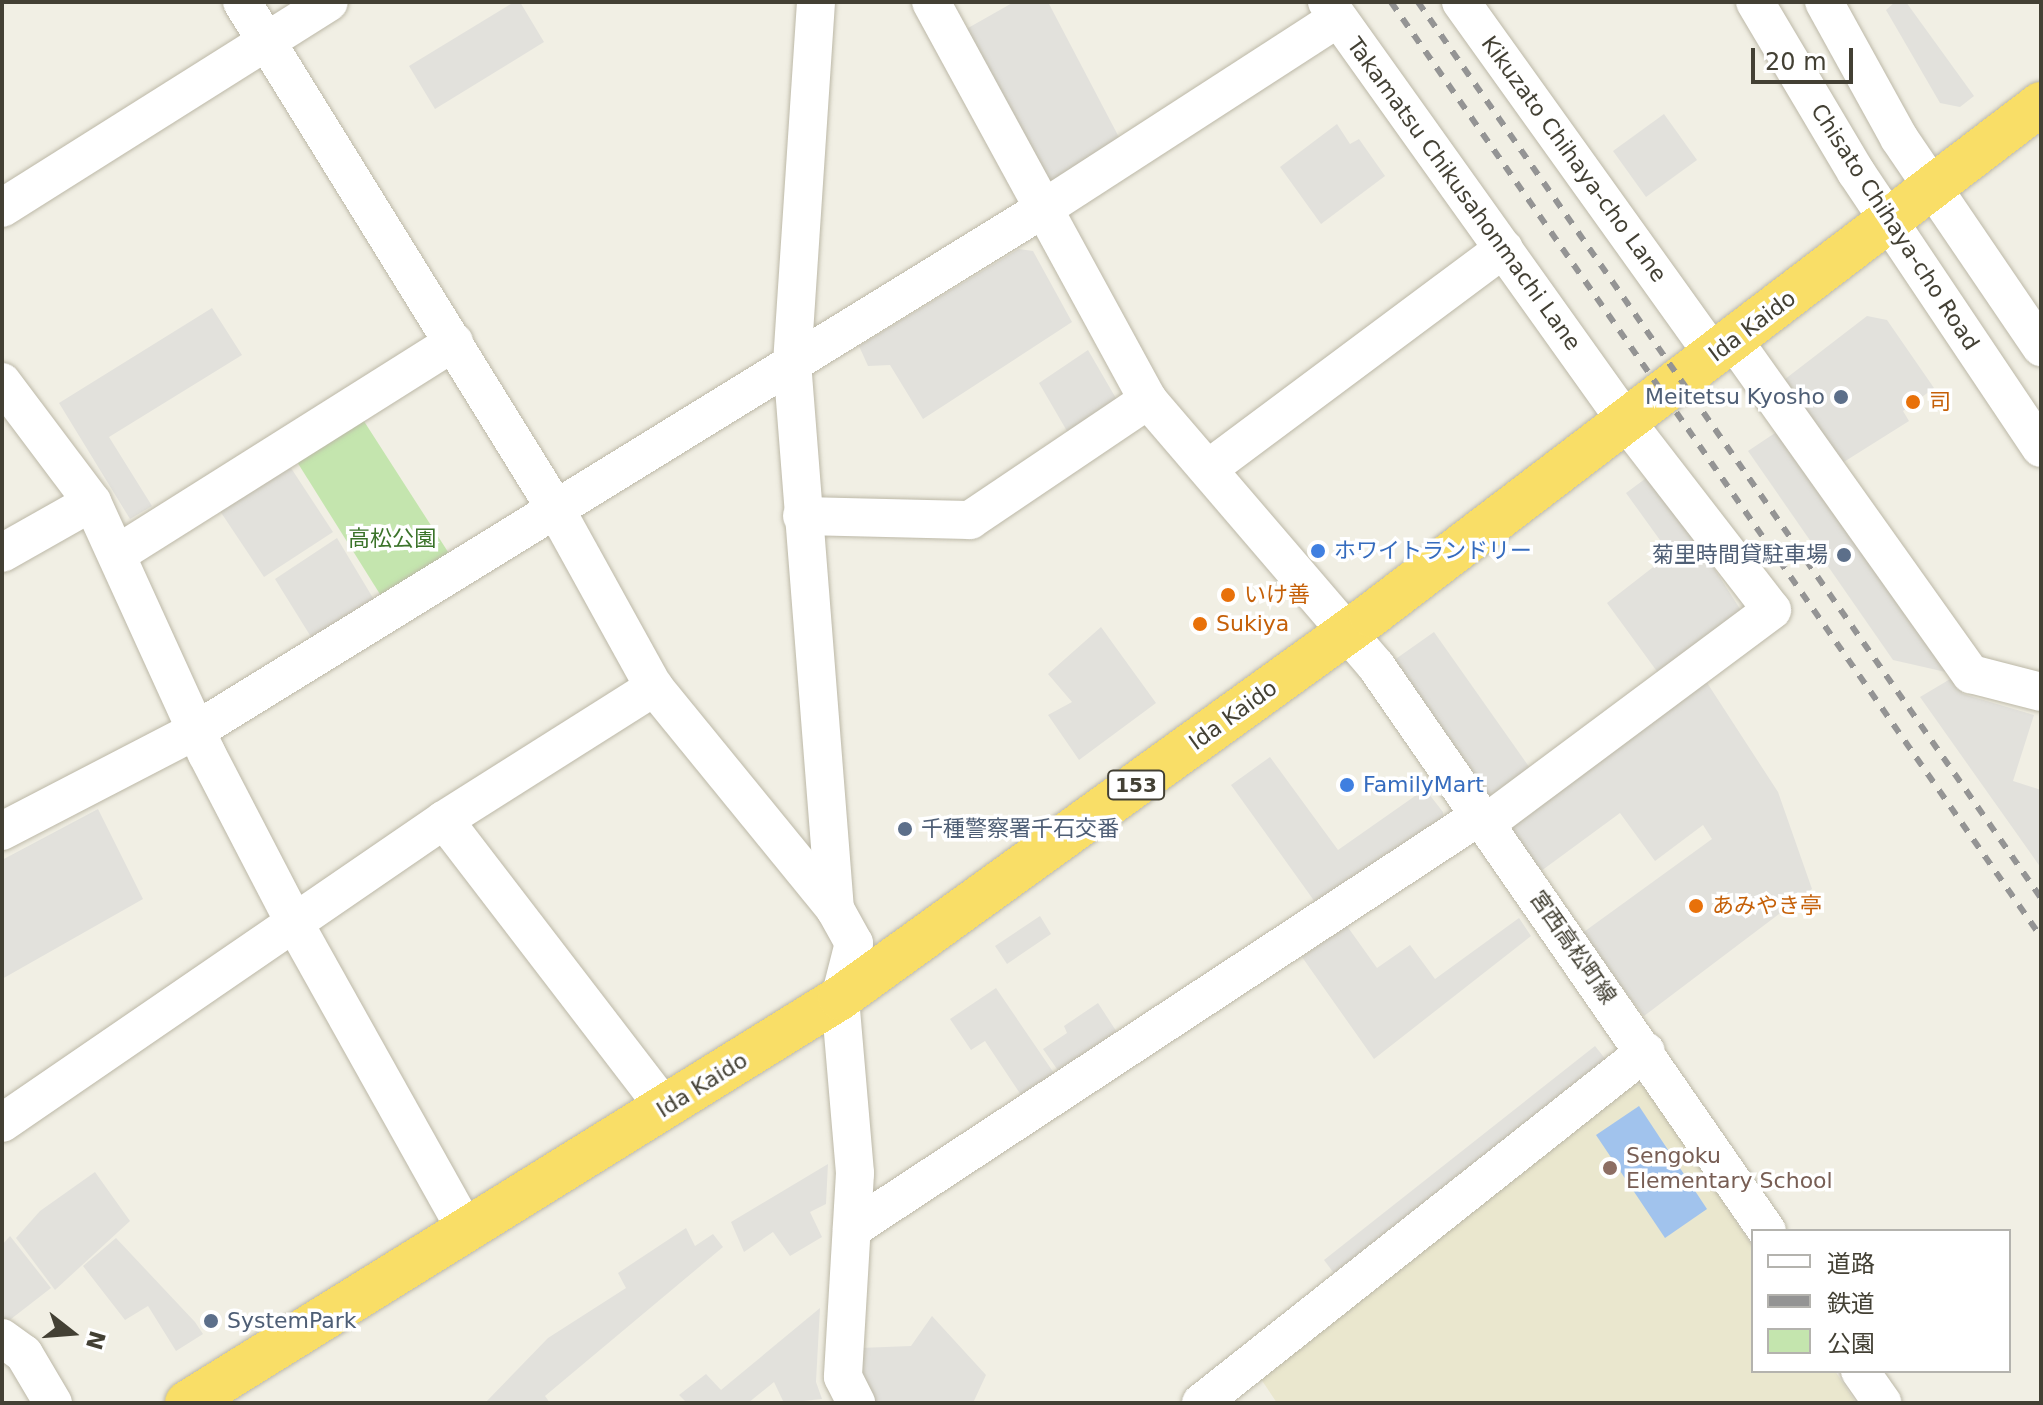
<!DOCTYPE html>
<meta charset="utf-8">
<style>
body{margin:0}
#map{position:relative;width:2043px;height:1405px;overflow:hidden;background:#f1efe4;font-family:"DejaVu Sans","Noto Sans JP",sans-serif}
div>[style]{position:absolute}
.education>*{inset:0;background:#eae7ce}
.green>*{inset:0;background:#c4e5ae}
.parking>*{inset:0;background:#e2e1dc}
.water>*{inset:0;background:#a1c3ed}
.roads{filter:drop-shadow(0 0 2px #bcb8a7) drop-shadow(0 0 2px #bcb8a7)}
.minor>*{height:38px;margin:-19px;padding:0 19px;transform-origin:19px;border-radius:19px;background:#fff}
.highway>*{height:44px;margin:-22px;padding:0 22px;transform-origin:22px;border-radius:22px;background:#f9de67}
.rail>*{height:6px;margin-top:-3px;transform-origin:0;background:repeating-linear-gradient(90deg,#949494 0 10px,transparent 0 20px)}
.dots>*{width:22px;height:22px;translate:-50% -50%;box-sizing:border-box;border:4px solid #fff;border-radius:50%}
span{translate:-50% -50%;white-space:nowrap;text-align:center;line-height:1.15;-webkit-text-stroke:7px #fff;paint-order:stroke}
.shield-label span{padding:2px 6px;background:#fff;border:2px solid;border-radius:6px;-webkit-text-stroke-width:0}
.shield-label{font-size:20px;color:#434034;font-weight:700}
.street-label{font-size:22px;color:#434034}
.service-label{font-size:22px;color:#4e5e75}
.right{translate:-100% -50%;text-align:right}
.left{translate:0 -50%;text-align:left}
.food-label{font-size:22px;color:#c56008}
.park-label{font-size:22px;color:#3b732a}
.shop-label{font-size:22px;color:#366cbe}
.education-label{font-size:22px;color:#785e54}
.frame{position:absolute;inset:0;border:4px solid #434034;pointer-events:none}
.legend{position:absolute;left:1751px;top:1229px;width:260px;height:144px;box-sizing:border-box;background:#fff;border:2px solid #b4b3ae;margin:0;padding:10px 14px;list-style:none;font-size:24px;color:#434034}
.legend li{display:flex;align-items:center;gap:16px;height:40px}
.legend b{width:40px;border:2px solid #b4b3ae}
.north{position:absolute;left:32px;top:1293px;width:80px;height:80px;-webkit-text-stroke:6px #fff;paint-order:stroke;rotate:107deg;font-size:22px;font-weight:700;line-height:32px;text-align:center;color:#434034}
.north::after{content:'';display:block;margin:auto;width:28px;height:36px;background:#434034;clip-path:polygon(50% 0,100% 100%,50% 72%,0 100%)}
.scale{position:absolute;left:1751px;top:48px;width:102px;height:36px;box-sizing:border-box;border:4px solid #434034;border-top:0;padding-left:10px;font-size:24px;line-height:28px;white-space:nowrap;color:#434034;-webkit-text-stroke:6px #fff;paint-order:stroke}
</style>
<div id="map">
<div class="education">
<i style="clip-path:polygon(1631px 1082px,1647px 1088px,1753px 1247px,1753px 1371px,1835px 1371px,1856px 1403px,1277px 1403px,1255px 1370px)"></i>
</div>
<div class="green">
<i style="clip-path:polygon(360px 415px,450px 555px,383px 599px,294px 457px)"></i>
</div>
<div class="parking">
<i style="clip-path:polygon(514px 2px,520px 2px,544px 42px,435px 109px,409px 66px)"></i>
<i style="clip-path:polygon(1014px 2px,1048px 2px,1122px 143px,1056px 185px,1044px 183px,961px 32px)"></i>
<i style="clip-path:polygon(1895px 2px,1906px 2px,1974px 96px,1960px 107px,1940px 103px,1886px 10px)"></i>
<i style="clip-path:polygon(1664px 114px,1697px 160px,1646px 197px,1613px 151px)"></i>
<i style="clip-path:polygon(1337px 124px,1350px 144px,1359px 139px,1385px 176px,1321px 224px,1280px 167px)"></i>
<i style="clip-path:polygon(1019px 249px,1033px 251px,1072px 322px,923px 419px,890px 365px,868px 366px,859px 346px)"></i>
<i style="clip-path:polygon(212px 308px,242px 355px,109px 437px,152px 506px,130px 519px,59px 403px)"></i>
<i style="clip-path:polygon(1867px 316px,1887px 320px,1934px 388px,1903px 411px,1909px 421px,1839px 465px,1780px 383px)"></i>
<i style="clip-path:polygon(1088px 350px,1121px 407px,1071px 438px,1039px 383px)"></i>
<i style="clip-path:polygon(1778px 431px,1950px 673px,1893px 660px,1748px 451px)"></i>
<i style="clip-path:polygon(289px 465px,333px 532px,264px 577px,220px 511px)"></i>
<i style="clip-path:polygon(1653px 473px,1742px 612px,1664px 681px,1607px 603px,1670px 554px,1626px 493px)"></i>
<i style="clip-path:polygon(337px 538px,379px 608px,316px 645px,275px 579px)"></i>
<i style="clip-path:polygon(1101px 627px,1156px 703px,1079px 760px,1048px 715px,1072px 702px,1048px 674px)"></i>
<i style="clip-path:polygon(1434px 632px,1532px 771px,1493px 798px,1476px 793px,1390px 663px)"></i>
<i style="clip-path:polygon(1702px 675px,1778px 792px,1812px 889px,1644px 1016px,1581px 934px,1712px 839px,1703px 825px,1655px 861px,1620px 813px,1537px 874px,1504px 830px)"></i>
<i style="clip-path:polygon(1952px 678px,1963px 694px,2034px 715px,2013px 781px,2041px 790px,2041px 868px,1920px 697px)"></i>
<i style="clip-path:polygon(1270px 757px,1338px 850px,1425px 789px,1443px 812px,1443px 823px,1320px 909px,1231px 785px)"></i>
<i style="clip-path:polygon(98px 809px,143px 899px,2px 979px,2px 860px)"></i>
<i style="clip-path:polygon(1040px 916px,1051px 934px,1007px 964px,995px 946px)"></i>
<i style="clip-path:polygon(1519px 918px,1531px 936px,1374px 1059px,1302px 957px,1347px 926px,1377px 968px,1410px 945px,1435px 979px)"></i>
<i style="clip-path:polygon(996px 988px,1060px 1082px,1027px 1104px,985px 1041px,971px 1050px,950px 1019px)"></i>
<i style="clip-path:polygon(1098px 1003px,1122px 1040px,1064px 1079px,1043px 1049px,1067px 1033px,1064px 1026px)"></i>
<i style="clip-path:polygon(1595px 1046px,1611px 1066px,1339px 1280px,1324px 1260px)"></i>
<i style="clip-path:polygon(828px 1164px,826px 1204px,810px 1212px,822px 1237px,790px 1256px,773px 1232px,744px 1252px,731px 1222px)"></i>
<i style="clip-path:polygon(95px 1172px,130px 1221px,55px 1290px,16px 1238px,40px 1211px)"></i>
<i style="clip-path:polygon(686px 1228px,695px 1246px,713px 1234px,723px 1247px,545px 1396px,550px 1403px,485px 1403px,548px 1338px,626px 1288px,618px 1273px)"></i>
<i style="clip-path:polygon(10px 1236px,51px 1288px,2px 1326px,2px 1245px)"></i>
<i style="clip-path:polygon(116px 1238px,195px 1322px,203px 1334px,176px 1351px,148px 1306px,125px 1320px,83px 1266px)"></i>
<i style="clip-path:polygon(820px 1308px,816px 1382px,822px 1399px,784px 1403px,774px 1382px,748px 1403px,687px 1403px,679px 1395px,706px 1374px,721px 1390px)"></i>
<i style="clip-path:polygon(932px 1316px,986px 1375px,973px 1403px,869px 1403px,855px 1375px,860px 1348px,911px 1346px)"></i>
</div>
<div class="water">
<i style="clip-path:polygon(1639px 1106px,1707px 1209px,1665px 1238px,1596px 1135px)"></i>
</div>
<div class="roads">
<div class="minor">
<i style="left:242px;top:2px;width:595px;rotate:58.26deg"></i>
<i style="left:555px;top:508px;width:205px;rotate:61.1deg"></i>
<i style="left:654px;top:687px;width:286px;rotate:50.8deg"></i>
<i style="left:816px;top:2px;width:361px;rotate:93.8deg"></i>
<i style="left:792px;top:362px;width:549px;rotate:85.51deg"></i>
<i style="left:835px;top:909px;width:39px;rotate:61deg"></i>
<i style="left:854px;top:943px;width:57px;rotate:104.3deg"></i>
<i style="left:840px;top:998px;width:176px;rotate:85.1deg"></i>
<i style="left:855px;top:1173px;width:204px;rotate:93.4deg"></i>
<i style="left:843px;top:1377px;width:29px;rotate:63deg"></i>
<i style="left:931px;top:2px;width:453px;rotate:61.4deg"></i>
<i style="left:1148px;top:400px;width:350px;rotate:49.4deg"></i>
<i style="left:1376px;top:666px;width:687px;rotate:55.32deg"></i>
<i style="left:1327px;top:2px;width:518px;rotate:54.5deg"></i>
<i style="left:1628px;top:424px;width:235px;rotate:52.3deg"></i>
<i style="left:1772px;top:610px;width:357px;rotate:143.3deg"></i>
<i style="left:1461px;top:2px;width:434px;rotate:54.4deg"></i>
<i style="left:1755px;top:2px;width:198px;rotate:59.3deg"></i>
<i style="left:1856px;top:172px;width:332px;rotate:56.2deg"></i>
<i style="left:1824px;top:2px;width:155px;rotate:61.1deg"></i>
<i style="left:1899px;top:138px;width:253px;rotate:55.8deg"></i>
<i style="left:2px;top:208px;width:386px;rotate:-32.2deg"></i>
<i style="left:1734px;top:341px;width:409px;rotate:54.6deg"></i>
<i style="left:1971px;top:674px;width:72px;rotate:14.4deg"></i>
<i style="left:2px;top:382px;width:150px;rotate:53.1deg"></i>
<i style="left:92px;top:502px;width:277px;rotate:65.5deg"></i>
<i style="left:207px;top:754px;width:194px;rotate:62.6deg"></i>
<i style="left:296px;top:926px;width:347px;rotate:60.8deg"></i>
<i style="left:1208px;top:469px;width:369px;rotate:-36.7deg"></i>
<i style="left:802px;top:516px;width:168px;rotate:1.4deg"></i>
<i style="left:970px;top:520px;width:215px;rotate:-34deg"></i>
<i style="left:2px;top:553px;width:103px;rotate:-29.5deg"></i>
<i style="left:119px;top:553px;width:396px;rotate:-32.2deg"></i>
<i style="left:444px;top:820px;width:363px;rotate:52.5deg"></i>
<i style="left:2px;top:831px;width:220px;rotate:-27.4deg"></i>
<i style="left:197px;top:730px;width:994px;rotate:-31.63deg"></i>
<i style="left:1043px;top:209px;width:351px;rotate:-32.9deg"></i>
<i style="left:2px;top:1123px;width:536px;rotate:-34.43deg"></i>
<i style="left:444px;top:820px;width:249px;rotate:-32.3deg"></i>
<i style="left:852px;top:1229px;width:753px;rotate:-33.35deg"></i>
<i style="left:2px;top:1338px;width:27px;rotate:36deg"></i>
<i style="left:24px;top:1354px;width:57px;rotate:59.4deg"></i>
<i style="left:1860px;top:1371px;width:39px;rotate:55deg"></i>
<i style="left:1201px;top:1403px;width:567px;rotate:-38.34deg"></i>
</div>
<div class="highway">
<i style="left:187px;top:1403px;width:768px;rotate:-31.81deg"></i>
<i style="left:840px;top:998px;width:655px;rotate:-35.8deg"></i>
<i style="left:1371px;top:615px;width:843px;rotate:-37.33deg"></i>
</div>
</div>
<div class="rail">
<i style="left:1391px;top:2px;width:1139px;rotate:55.19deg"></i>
<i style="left:1418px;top:2px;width:1091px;rotate:55.19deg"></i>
</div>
<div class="dots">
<i style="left:1841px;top:397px;background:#5c6f8a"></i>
<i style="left:1913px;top:402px;background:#e8710a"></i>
<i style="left:1318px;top:551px;background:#3f7fe0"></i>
<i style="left:1844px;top:555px;background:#5c6f8a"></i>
<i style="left:1228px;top:595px;background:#e8710a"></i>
<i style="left:1200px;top:624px;background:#e8710a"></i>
<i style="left:1347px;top:785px;background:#3f7fe0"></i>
<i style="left:905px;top:829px;background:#5c6f8a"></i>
<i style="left:1696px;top:906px;background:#e8710a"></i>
<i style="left:1610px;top:1168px;background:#8d6e63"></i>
<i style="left:211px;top:1321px;background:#5c6f8a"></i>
</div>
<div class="shield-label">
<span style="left:1136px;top:785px">153</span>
</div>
<div class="street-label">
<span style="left:1574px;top:159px;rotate:54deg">Kikuzato Chihaya-cho Lane</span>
<span style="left:1464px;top:194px;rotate:54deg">Takamatsu Chikusahonmachi Lane</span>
<span style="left:1895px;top:227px;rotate:57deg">Chisato Chihaya-cho Road</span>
<span style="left:1752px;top:326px;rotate:-37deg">Ida Kaido</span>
<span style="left:1233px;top:715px;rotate:-36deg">Ida Kaido</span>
<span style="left:1573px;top:947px;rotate:55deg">宮西高松町線</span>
<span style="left:702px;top:1085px;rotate:-32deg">Ida Kaido</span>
</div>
<div class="service-label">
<span class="right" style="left:1825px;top:397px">Meitetsu Kyosho</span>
<span class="right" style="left:1828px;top:555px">菊里時間貸駐車場</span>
<span class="left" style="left:921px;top:829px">千種警察署千石交番</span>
<span class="left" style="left:227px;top:1321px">SystemPark</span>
</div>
<div class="food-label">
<span class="left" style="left:1929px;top:402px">司</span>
<span class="left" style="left:1244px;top:595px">いけ善</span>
<span class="left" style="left:1216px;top:624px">Sukiya</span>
<span class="left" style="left:1712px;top:906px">あみやき亭</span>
</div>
<div class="park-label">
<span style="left:392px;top:539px">高松公園</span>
</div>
<div class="shop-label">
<span class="left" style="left:1334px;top:551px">ホワイトランドリー</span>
<span class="left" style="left:1363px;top:785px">FamilyMart</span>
</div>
<div class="education-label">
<span class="left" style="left:1626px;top:1168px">Sengoku<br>Elementary School</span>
</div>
<div class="frame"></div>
<ul class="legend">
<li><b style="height:10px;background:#fff"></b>道路</li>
<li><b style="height:10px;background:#949494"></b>鉄道</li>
<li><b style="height:22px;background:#c4e5ae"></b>公園</li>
</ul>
<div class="north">N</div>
<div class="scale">20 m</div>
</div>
